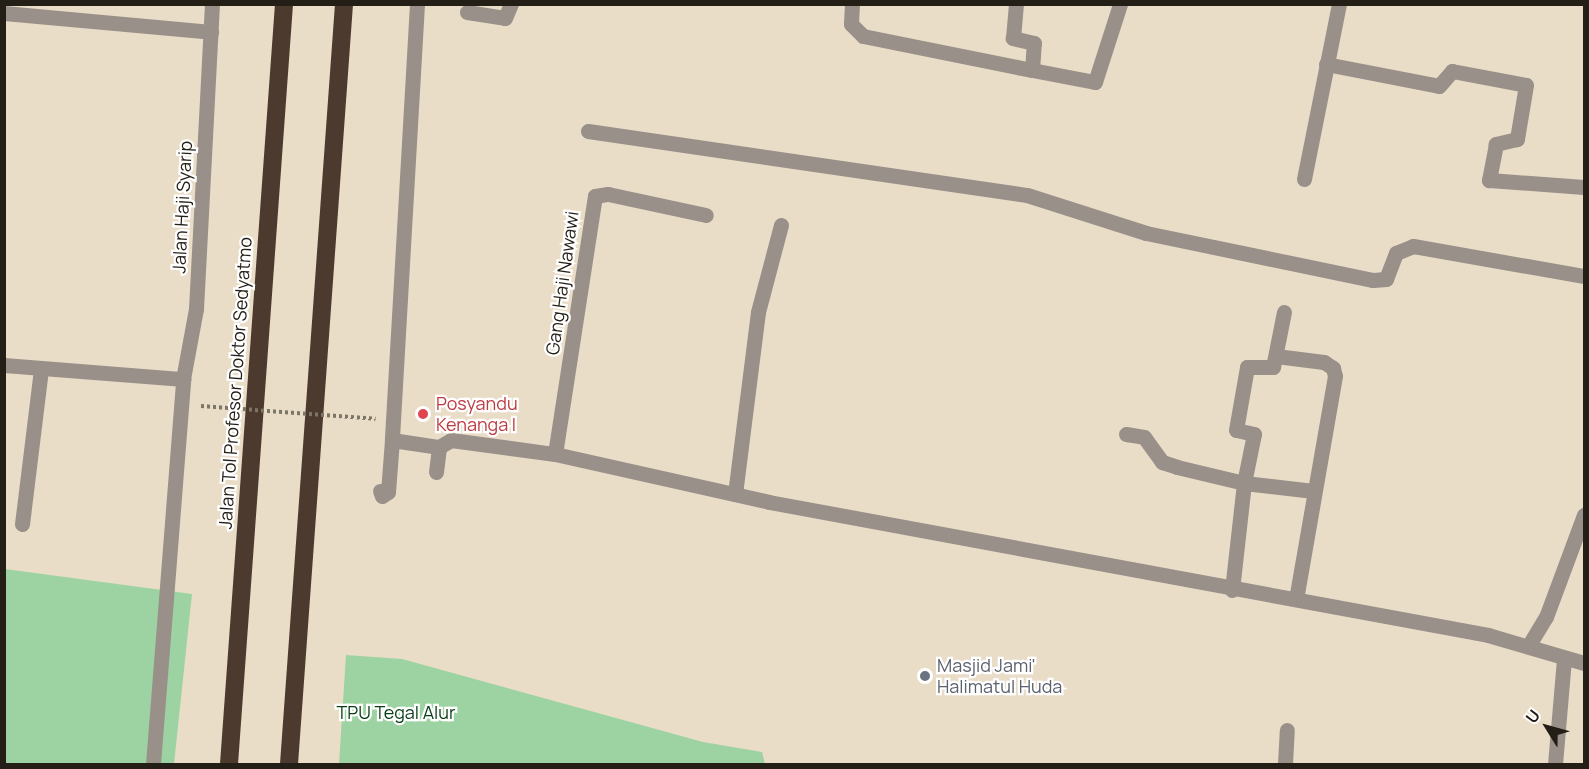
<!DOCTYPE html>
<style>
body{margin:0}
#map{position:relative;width:1589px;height:769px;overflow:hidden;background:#eaddc7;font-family:Manrope,sans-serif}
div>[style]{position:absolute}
.green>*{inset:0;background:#9dd3a2}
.minor>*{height:15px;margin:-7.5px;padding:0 7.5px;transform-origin:7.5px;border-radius:7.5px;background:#9a908a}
.highway>*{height:18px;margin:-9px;padding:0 9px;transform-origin:9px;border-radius:9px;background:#4c3a2e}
.path-bridge>*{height:4px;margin-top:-2px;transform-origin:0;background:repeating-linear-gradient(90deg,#7d7566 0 3px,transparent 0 6px)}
.dots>*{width:16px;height:16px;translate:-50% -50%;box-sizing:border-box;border:3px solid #fff;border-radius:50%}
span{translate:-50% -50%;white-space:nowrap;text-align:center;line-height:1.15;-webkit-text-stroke:4.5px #fff;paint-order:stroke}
.street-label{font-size:18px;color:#231e16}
.health-label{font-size:18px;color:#be3a42}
.left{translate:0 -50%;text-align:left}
.worship-label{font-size:18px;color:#5b616d}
.park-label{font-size:18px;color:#083d15}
.frame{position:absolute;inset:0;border:6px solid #231e16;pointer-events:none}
.north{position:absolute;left:1517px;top:697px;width:60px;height:60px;-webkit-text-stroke:4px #fff;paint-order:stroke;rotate:307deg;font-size:16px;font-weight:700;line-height:24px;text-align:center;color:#231e16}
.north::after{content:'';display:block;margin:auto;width:21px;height:27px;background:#231e16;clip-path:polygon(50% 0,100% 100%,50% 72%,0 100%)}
</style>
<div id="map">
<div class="green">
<i style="clip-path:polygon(5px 569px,192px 594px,174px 764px,5px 764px)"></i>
<i style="clip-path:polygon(346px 655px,402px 659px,703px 742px,762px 752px,765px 764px,339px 764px)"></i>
</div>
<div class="minor">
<i style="left:417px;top:4px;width:437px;rotate:93.3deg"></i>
<i style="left:392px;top:440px;width:48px;rotate:8.5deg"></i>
<i style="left:439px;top:447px;width:14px;rotate:-30deg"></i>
<i style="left:451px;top:440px;width:105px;rotate:7.7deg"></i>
<i style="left:555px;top:454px;width:219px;rotate:12.6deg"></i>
<i style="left:769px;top:502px;width:731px;rotate:10.48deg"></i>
<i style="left:1488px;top:635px;width:100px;rotate:16.3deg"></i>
<i style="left:852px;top:4px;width:20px;rotate:93deg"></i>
<i style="left:851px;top:24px;width:17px;rotate:45deg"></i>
<i style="left:863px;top:36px;width:172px;rotate:11.4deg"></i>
<i style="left:1032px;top:70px;width:27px;rotate:-86deg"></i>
<i style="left:1034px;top:43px;width:22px;rotate:-167deg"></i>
<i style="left:1013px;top:38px;width:34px;rotate:-85deg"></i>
<i style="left:467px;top:12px;width:38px;rotate:9deg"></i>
<i style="left:505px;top:18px;width:15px;rotate:-67deg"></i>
<i style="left:4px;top:13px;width:208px;rotate:5.2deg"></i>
<i style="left:1326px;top:64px;width:115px;rotate:11deg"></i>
<i style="left:1439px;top:86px;width:20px;rotate:-49deg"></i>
<i style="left:1452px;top:71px;width:75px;rotate:10.7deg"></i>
<i style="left:1526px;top:85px;width:55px;rotate:99.5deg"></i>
<i style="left:1517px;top:139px;width:22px;rotate:167deg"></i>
<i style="left:1496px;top:144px;width:37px;rotate:101deg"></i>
<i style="left:1489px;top:180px;width:95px;rotate:4.2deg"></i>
<i style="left:1032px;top:70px;width:64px;rotate:10.8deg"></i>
<i style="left:1095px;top:82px;width:82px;rotate:-72.2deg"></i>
<i style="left:588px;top:131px;width:444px;rotate:8.3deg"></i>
<i style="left:1027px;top:195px;width:125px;rotate:17.7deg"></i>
<i style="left:1146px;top:233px;width:232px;rotate:11.7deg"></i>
<i style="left:1373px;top:280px;width:13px;rotate:-4deg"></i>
<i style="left:1386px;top:279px;width:28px;rotate:-69deg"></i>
<i style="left:1396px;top:253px;width:18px;rotate:-22deg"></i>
<i style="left:1413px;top:246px;width:174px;rotate:10deg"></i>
<i style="left:1304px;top:179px;width:178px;rotate:-78.7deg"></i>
<i style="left:1276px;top:356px;width:48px;rotate:7.1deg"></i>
<i style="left:1324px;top:362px;width:11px;rotate:34deg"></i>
<i style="left:1333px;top:368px;width:8px;rotate:76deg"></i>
<i style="left:1335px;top:376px;width:226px;rotate:99.9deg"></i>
<i style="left:4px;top:365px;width:180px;rotate:4.5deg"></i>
<i style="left:183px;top:379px;width:71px;rotate:-79.5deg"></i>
<i style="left:196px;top:309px;width:305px;rotate:-87deg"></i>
<i style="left:1126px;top:434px;width:18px;rotate:9deg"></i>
<i style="left:1144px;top:437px;width:31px;rotate:54deg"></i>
<i style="left:1162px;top:462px;width:16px;rotate:18deg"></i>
<i style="left:1177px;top:467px;width:69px;rotate:13.4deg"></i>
<i style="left:1244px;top:483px;width:70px;rotate:6.5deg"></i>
<i style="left:555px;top:454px;width:261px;rotate:-81.2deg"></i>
<i style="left:595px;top:196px;width:13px;rotate:-9deg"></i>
<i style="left:608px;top:194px;width:100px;rotate:12.1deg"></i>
<i style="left:436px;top:472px;width:25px;rotate:-83deg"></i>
<i style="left:380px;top:491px;width:5px;rotate:68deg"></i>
<i style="left:382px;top:496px;width:7px;rotate:-34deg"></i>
<i style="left:388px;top:492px;width:52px;rotate:-85.6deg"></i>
<i style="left:735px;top:494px;width:183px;rotate:-82.8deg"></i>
<i style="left:758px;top:312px;width:90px;rotate:-75.2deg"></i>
<i style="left:22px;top:524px;width:156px;rotate:-83deg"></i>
<i style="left:1232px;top:590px;width:108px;rotate:-83.6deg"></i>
<i style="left:1244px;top:483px;width:50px;rotate:-78.5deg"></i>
<i style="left:1254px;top:434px;width:18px;rotate:-167deg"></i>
<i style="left:1236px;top:430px;width:64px;rotate:-80.1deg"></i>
<i style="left:1247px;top:367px;width:26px"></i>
<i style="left:1273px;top:367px;width:56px;rotate:-78.7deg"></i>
<i style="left:1529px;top:645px;width:33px;rotate:-59deg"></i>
<i style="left:1546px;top:617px;width:109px;rotate:-69.6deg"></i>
<i style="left:153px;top:764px;width:386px;rotate:-85.5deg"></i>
<i style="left:1285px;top:764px;width:34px;rotate:-87deg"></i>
<i style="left:1555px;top:764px;width:105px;rotate:-85.1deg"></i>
</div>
<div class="highway">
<i style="left:229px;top:764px;width:762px;rotate:-85.86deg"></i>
<i style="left:289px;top:764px;width:762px;rotate:-85.86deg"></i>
</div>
<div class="path-bridge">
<i style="left:201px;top:406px;width:175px;rotate:4.2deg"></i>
</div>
<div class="dots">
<i style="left:423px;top:414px;background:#e0444e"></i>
<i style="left:925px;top:676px;background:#6b7280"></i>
</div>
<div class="street-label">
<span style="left:182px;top:207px;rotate:-87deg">Jalan Haji Syarip</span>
<span style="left:562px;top:283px;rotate:-82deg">Gang Haji Nawawi</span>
<span style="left:235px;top:383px;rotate:-86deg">Jalan Tol Profesor Doktor Sedyatmo</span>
</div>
<div class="health-label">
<span class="left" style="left:436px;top:414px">Posyandu<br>Kenanga I</span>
</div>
<div class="worship-label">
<span class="left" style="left:937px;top:676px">Masjid Jami'<br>Halimatul Huda</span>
</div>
<div class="park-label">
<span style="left:396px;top:712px">TPU Tegal Alur</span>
</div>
<div class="frame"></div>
<div class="north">U</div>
</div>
